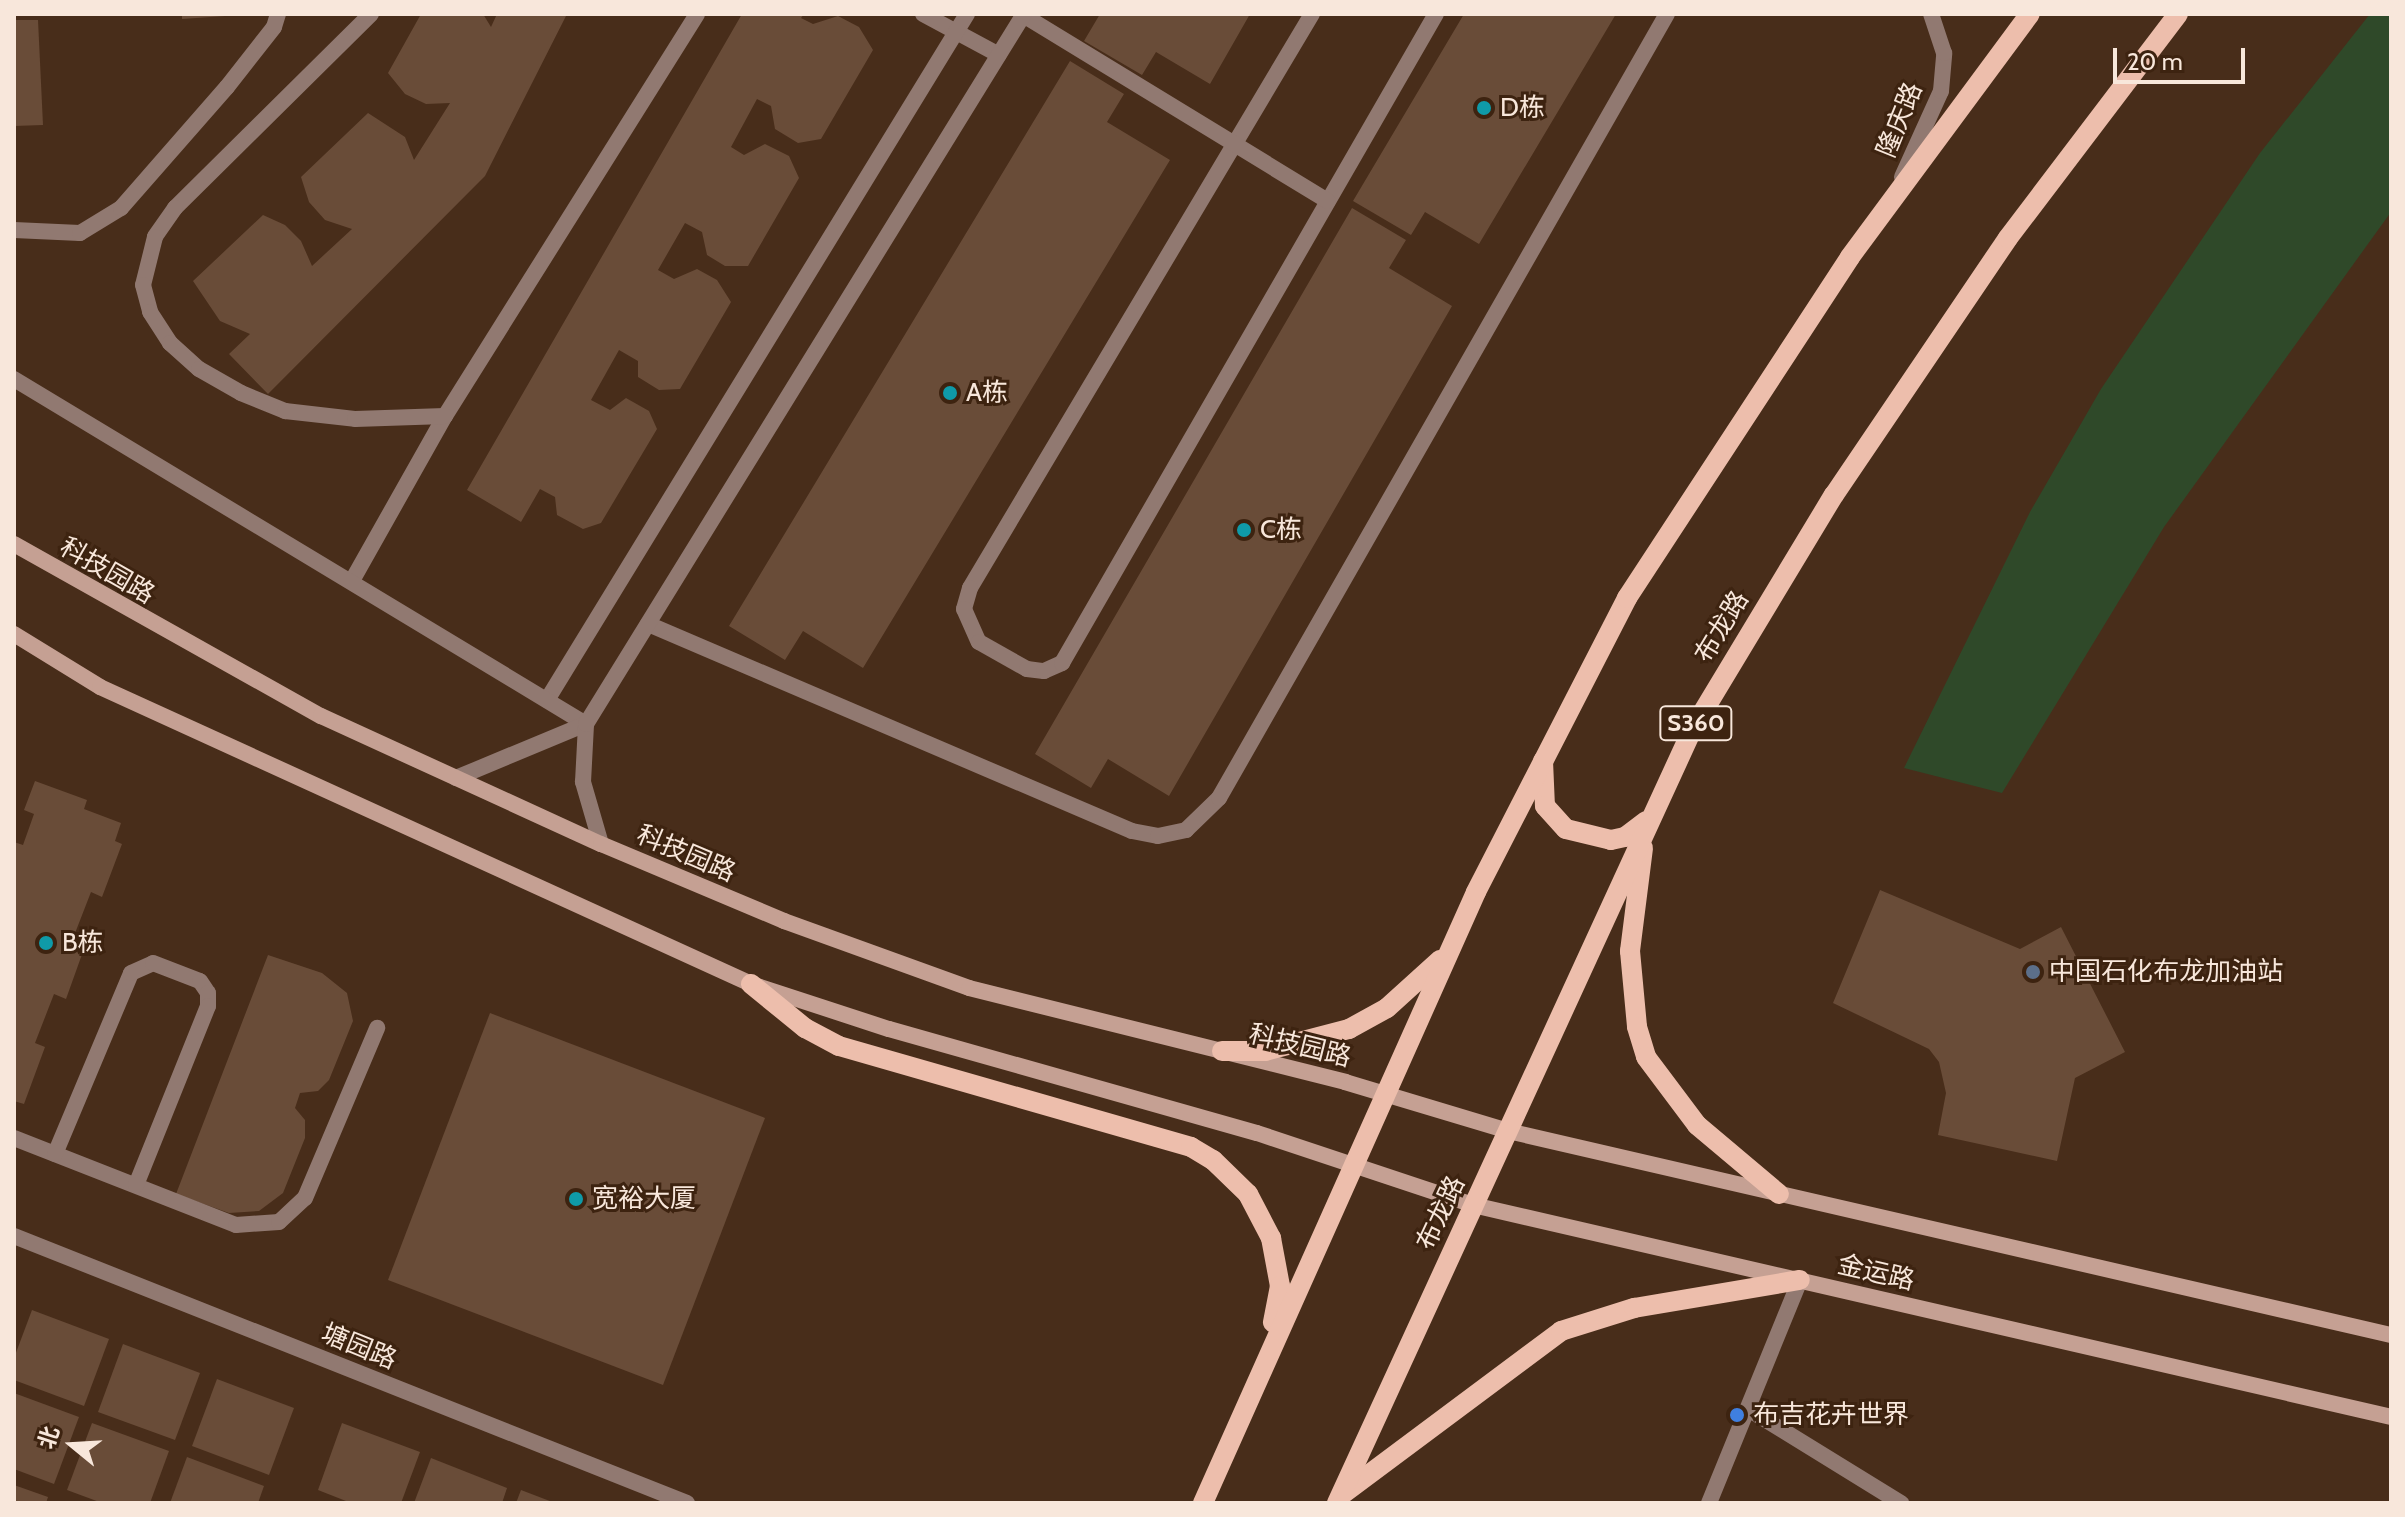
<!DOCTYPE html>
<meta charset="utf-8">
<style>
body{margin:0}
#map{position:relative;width:2405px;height:1517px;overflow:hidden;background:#482d1a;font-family:Cabin,"Noto Sans SC",sans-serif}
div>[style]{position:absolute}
.green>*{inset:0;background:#2f4929}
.building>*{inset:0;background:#694c38}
.service>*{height:16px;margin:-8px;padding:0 8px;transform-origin:8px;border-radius:8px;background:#917971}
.minor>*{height:16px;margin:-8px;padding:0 8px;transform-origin:8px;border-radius:8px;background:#917971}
.secondary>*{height:16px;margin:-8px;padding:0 8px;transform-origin:8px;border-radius:8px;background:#c5a093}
.primary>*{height:20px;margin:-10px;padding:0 10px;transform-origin:10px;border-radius:10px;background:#edbeac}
.dots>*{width:22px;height:22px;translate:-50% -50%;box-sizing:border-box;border:4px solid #3d2310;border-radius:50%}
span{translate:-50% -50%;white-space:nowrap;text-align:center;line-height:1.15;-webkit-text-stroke:6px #3d2310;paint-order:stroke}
.shield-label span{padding:2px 6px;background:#3d2310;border:2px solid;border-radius:6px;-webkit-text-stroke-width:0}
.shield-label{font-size:24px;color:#f8e7db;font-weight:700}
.poi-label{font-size:26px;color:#f8e7db}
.left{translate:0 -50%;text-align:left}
.street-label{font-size:26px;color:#f8e7db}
.frame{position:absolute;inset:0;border:16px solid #f8e7db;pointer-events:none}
.north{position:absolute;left:32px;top:1405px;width:80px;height:80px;-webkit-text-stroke:6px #3d2310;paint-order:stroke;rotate:288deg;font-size:22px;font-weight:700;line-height:32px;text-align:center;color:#f8e7db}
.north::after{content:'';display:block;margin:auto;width:28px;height:36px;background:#f8e7db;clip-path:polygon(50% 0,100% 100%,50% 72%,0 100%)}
.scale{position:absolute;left:2113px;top:48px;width:132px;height:36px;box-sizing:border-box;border:4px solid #f8e7db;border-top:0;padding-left:10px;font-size:24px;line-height:28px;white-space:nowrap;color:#f8e7db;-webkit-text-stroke:6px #3d2310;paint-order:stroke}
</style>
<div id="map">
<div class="green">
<i style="clip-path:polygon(2370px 14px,2391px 14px,2391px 212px,2164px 527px,2002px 793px,1904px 768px,2030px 512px,2101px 389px,2260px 153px)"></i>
</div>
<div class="building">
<i style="clip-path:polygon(182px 14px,225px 14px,225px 16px,182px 19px)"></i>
<i style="clip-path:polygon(421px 14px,483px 14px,491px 27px,497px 14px,567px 14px,485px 176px,268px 394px,229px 354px,250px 334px,220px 321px,193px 281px,263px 215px,285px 225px,301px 241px,312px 266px,352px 229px,325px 220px,309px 202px,301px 177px,368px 113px,405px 137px,414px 160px,450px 103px,426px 104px,405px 94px,388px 73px)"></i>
<i style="clip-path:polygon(742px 14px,804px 14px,801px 18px,813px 24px,838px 16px,859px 27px,873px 50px,821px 139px,798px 143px,775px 129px,771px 106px,757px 99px,731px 147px,744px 155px,765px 144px,789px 156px,799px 178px,748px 266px,725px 266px,707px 255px,702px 232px,685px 223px,658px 270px,674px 279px,697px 269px,717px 280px,731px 302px,680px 389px,659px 390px,638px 377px,638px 361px,619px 350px,591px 400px,610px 410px,626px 398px,649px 411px,657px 429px,601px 523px,583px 529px,557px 515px,555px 497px,540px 489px,521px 522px,467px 490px)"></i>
<i style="clip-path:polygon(1100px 14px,1250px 14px,1210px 84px,1156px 52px,1142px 75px,1084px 41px)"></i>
<i style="clip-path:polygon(1464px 14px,1616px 14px,1479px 244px,1425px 212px,1411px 235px,1353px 201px)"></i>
<i style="clip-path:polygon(14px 20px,38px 20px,43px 125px,14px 126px)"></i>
<i style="clip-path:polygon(1070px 61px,1124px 94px,1107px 122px,1170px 160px,863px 668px,803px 631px,785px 660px,729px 626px)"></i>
<i style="clip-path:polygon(1352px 208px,1406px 240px,1389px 268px,1452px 306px,1169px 796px,1108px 759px,1091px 788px,1035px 754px)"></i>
<i style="clip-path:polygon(35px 781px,87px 800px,84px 809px,121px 823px,115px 841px,122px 844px,102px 897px,91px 892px,72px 941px,85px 946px,66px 999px,54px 994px,35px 1043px,45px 1047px,24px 1104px,14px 1101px,14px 842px,23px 845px,34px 814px,24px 810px)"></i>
<i style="clip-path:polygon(1880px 890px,2020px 949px,2061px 927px,2125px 1052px,2075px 1078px,2057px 1161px,1938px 1135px,1946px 1093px,1939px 1062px,1929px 1049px,1833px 1003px)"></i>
<i style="clip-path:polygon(268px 955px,322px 973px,347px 993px,353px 1021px,329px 1080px,318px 1091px,300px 1093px,295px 1108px,305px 1120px,305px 1138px,283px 1193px,259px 1211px,229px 1213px,176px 1194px)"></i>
<i style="clip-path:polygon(490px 1013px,765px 1118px,663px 1385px,388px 1280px)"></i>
<i style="clip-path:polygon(32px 1310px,109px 1339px,84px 1406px,14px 1380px,14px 1358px)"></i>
<i style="clip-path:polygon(123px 1344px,200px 1373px,175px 1440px,98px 1412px)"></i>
<i style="clip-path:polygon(217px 1379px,294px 1408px,269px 1475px,192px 1446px)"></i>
<i style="clip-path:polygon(14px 1393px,79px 1417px,54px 1484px,14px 1469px)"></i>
<i style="clip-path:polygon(92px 1423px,169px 1451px,150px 1503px,102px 1503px,67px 1490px)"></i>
<i style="clip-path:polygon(342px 1423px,420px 1452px,401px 1503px,351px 1503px,318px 1490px)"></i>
<i style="clip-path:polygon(187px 1457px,264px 1486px,258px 1503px,170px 1503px)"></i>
<i style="clip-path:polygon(431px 1458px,507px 1488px,502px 1503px,414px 1503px)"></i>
<i style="clip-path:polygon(14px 1485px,48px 1497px,46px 1503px,14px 1503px)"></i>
<i style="clip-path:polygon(521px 1490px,555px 1503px,516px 1503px)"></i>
</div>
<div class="service">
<i style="left:923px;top:14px;width:86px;rotate:28.3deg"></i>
<i style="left:1312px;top:14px;width:668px;rotate:120.79deg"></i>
<i style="left:970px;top:588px;width:22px;rotate:106deg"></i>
<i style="left:964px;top:609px;width:36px;rotate:66deg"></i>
<i style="left:979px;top:642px;width:55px;rotate:29.4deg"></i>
<i style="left:1027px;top:669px;width:17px;rotate:7deg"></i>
<i style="left:1044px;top:671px;width:20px;rotate:-24deg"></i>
<i style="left:1062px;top:663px;width:749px;rotate:-60.05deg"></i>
<i style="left:1023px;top:15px;width:357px;rotate:31.4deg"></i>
<i style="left:14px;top:230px;width:66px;rotate:2.6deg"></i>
<i style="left:80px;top:233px;width:48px;rotate:-31.4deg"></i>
<i style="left:121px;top:208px;width:161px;rotate:-48.8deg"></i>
<i style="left:227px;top:87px;width:76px;rotate:-51.9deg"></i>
<i style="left:274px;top:27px;width:14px;rotate:-73deg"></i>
<i style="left:353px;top:579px;width:187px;rotate:-60.6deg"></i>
<i style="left:445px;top:416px;width:474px;rotate:-57.9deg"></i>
<i style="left:547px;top:700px;width:804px;rotate:-58.52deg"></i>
<i style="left:14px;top:1138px;width:238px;rotate:21.4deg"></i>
<i style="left:236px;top:1225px;width:43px;rotate:-4deg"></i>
<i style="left:279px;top:1222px;width:35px;rotate:-43deg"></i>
<i style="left:305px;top:1198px;width:185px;rotate:-67deg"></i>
<i style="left:55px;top:1154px;width:196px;rotate:-67.2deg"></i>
<i style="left:131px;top:973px;width:24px;rotate:-24deg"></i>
<i style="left:153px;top:963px;width:50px;rotate:21deg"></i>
<i style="left:200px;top:981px;width:14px;rotate:56deg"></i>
<i style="left:208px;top:993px;width:13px;rotate:90deg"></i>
<i style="left:208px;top:1006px;width:193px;rotate:111.9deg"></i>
<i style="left:1748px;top:1409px;width:180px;rotate:31.6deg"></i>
<i style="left:1709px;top:1503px;width:241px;rotate:-67.8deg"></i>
</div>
<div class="minor">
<i style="left:371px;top:14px;width:276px;rotate:135.3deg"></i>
<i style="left:175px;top:208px;width:35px;rotate:125deg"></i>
<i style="left:155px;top:237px;width:49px;rotate:104deg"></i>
<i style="left:143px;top:285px;width:28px;rotate:75deg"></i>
<i style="left:150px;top:312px;width:37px;rotate:57deg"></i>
<i style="left:170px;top:343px;width:39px;rotate:42deg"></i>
<i style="left:199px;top:369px;width:48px;rotate:29.7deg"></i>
<i style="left:241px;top:393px;width:48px;rotate:22.2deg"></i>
<i style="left:285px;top:411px;width:70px;rotate:6.5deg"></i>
<i style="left:355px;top:419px;width:90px;rotate:-1.9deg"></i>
<i style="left:1902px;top:177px;width:94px;rotate:-65.6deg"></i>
<i style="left:1941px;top:91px;width:38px;rotate:-85deg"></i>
<i style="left:1944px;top:53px;width:41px;rotate:-108.4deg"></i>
<i style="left:14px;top:379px;width:668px;rotate:31.1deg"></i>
<i style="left:648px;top:624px;width:526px;rotate:23.16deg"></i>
<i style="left:1132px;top:831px;width:26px;rotate:11deg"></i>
<i style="left:1158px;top:836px;width:29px;rotate:-12deg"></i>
<i style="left:1186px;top:830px;width:46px;rotate:-44.1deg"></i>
<i style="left:1219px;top:798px;width:903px;rotate:-60.26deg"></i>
<i style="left:456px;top:778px;width:141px;rotate:-22.6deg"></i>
<i style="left:601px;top:844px;width:65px;rotate:-106.2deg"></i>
<i style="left:583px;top:782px;width:58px;rotate:-87deg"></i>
<i style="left:586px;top:724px;width:834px;rotate:-58.33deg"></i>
<i style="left:14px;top:1236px;width:724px;rotate:21.64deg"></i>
</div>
<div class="secondary">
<i style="left:14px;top:544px;width:352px;rotate:29.3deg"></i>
<i style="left:321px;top:716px;width:308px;rotate:24.6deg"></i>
<i style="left:601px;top:844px;width:199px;rotate:22.8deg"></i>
<i style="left:784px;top:921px;width:197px;rotate:19.9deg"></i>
<i style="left:969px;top:988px;width:388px;rotate:14deg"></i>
<i style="left:1345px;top:1082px;width:170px;rotate:16.7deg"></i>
<i style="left:1508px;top:1131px;width:906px;rotate:13.01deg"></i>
<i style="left:14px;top:634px;width:101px;rotate:31.6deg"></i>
<i style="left:100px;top:687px;width:716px;rotate:24.52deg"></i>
<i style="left:751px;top:984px;width:145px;rotate:18.1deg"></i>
<i style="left:889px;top:1029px;width:382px;rotate:15.8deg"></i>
<i style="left:1257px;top:1133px;width:228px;rotate:18.4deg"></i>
<i style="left:1473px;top:1205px;width:942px;rotate:13deg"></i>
</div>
<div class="primary">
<i style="left:1543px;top:761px;width:45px;rotate:87.5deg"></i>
<i style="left:1545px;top:806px;width:31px;rotate:48deg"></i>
<i style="left:1566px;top:829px;width:46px;rotate:13.7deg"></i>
<i style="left:1611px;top:840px;width:14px;rotate:-12deg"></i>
<i style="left:1625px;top:837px;width:26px;rotate:-37deg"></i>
<i style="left:1643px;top:848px;width:104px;rotate:97.2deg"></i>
<i style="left:1630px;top:951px;width:76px;rotate:84.7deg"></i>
<i style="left:1637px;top:1027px;width:31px;rotate:73deg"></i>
<i style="left:1646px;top:1057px;width:85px;rotate:53.1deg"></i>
<i style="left:1697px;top:1125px;width:107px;rotate:40.1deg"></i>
<i style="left:751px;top:984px;width:70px;rotate:39.2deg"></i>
<i style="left:805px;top:1028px;width:38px;rotate:28deg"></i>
<i style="left:839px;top:1046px;width:366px;rotate:16deg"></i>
<i style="left:1191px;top:1147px;width:26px;rotate:31deg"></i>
<i style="left:1213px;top:1160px;width:49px;rotate:44.2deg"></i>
<i style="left:1248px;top:1194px;width:50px;rotate:62.4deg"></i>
<i style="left:1271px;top:1238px;width:49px;rotate:79.4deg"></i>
<i style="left:1280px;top:1286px;width:37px;rotate:101deg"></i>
<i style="left:1222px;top:1051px;width:43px"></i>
<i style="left:1265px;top:1051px;width:87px;rotate:-14.7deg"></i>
<i style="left:1349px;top:1029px;width:43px;rotate:-28.9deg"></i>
<i style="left:1387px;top:1008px;width:72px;rotate:-42.2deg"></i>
<i style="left:1344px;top:1493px;width:271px;rotate:-36.7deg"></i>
<i style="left:1561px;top:1331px;width:77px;rotate:-17.5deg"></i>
<i style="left:1634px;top:1308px;width:168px;rotate:-9.6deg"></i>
<i style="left:1203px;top:1503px;width:669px;rotate:-65.92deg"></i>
<i style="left:1476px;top:892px;width:331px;rotate:-62.8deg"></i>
<i style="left:1627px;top:598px;width:407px;rotate:-56.8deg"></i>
<i style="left:1850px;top:257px;width:302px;rotate:-53.5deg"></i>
<i style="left:1337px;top:1503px;width:851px;rotate:-65.33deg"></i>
<i style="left:1692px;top:730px;width:275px;rotate:-58.9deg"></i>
<i style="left:1834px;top:495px;width:310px;rotate:-55.9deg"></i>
<i style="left:2008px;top:238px;width:281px;rotate:-52.8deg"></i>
</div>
<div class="dots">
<i style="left:1484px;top:108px;background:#0f9aa8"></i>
<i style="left:950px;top:393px;background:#0f9aa8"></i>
<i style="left:1244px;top:530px;background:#0f9aa8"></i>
<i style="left:46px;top:943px;background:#0f9aa8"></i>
<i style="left:2033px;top:972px;background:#5c6f8a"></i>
<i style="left:576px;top:1199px;background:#0f9aa8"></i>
<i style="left:1737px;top:1415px;background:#3f7fe0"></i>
</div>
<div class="shield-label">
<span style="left:1696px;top:723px">S360</span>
</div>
<div class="poi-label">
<span class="left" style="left:1500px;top:108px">D栋</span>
<span class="left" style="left:966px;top:393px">A栋</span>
<span class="left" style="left:1260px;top:530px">C栋</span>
<span class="left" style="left:62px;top:943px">B栋</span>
<span class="left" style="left:2049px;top:972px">中国石化布龙加油站</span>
<span class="left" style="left:592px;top:1199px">宽裕大厦</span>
<span class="left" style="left:1753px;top:1415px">布吉花卉世界</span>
</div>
<div class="street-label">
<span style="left:1900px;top:120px;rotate:-68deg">隆庆路</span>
<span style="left:107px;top:571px;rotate:30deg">科技园路</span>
<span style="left:1722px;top:627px;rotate:-59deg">布龙路</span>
<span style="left:686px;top:854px;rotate:23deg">科技园路</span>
<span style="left:1300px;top:1046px;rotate:14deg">科技园路</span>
<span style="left:1441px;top:1213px;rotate:-65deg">布龙路</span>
<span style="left:1876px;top:1273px;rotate:13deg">金运路</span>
<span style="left:359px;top:1347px;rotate:22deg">塘园路</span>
</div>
<div class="frame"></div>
<div class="north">北</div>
<div class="scale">20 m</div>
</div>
